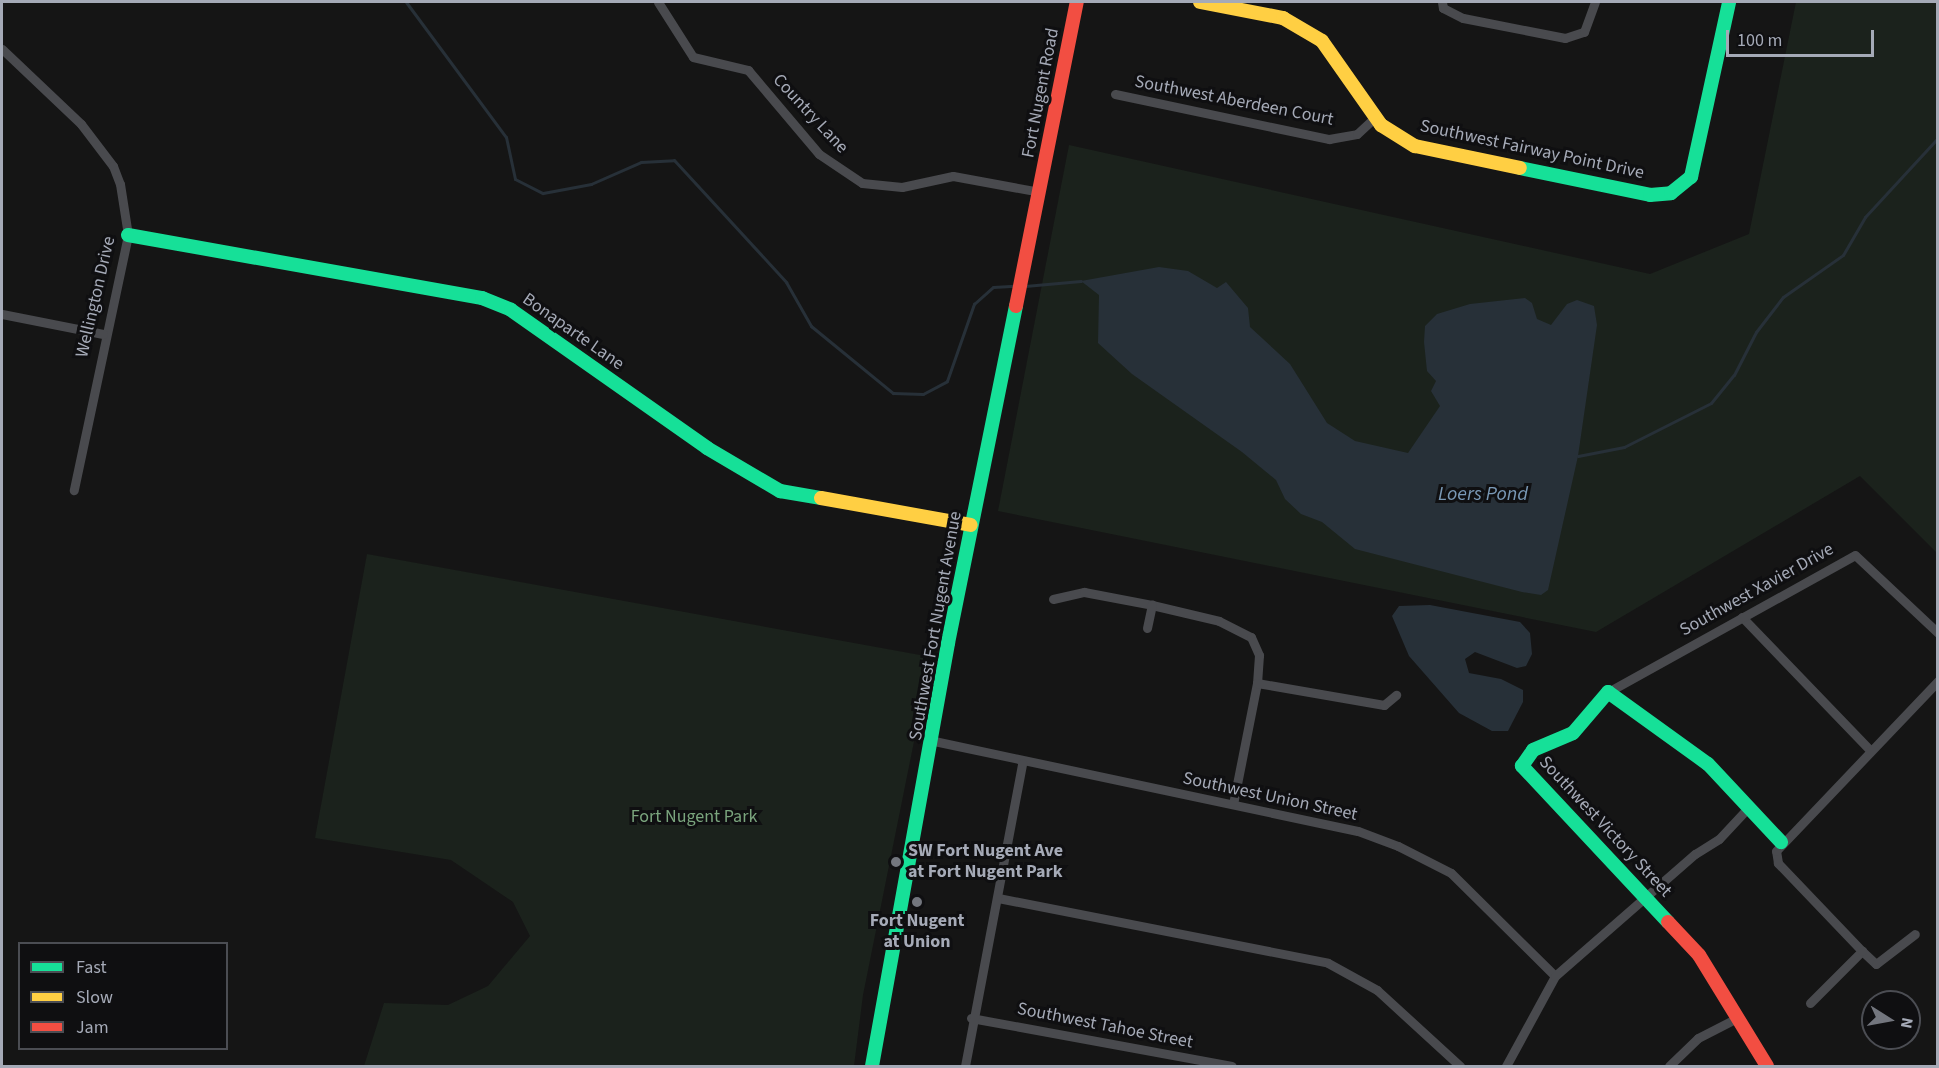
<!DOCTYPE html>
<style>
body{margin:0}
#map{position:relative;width:1939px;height:1068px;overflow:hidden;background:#151515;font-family:"Source Sans 3",sans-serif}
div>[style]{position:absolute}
.green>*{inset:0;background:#1b221c}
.water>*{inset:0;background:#273038}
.stream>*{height:3px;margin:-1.5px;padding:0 1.5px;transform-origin:1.5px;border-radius:1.5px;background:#273038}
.street>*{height:9px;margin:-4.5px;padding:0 4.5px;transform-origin:4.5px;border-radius:4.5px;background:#494a4e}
.fast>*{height:14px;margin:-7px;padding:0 7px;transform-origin:7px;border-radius:7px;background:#16e098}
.slow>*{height:14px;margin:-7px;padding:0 7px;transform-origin:7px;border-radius:7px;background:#ffcf43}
.jam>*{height:14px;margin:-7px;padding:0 7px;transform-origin:7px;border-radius:7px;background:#f24e42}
.dots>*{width:16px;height:16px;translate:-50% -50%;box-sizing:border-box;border:3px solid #0f0f11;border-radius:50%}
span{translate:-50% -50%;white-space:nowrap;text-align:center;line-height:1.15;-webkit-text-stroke:6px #0f0f11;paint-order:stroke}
.street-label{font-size:18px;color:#a5aab7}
.park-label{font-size:18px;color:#7aa47d}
.poi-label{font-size:18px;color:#a5aab7;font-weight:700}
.left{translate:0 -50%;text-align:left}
.water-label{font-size:20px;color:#7998b5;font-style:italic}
.frame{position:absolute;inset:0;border:3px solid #a5aab7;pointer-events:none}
.legend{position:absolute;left:18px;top:942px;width:210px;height:108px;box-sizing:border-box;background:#0f0f11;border:2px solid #4b4d53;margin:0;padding:8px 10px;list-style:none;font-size:18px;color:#a5aab7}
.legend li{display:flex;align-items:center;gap:12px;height:30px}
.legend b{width:30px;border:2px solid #4b4d53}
.north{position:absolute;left:1861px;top:990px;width:60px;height:60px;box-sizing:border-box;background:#0f0f11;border:2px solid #4b4d53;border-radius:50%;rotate:101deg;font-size:16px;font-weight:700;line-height:24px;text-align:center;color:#a5aab7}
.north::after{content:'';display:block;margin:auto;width:21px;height:27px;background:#73767e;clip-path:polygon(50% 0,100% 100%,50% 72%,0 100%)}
.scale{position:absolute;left:1726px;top:30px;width:148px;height:27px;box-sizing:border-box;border:3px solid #a5aab7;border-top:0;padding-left:8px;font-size:18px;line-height:21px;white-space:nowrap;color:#a5aab7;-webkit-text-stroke:4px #0f0f11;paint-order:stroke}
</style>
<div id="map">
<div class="green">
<i style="clip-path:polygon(1796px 2px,1937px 2px,1937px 553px,1860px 476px,1596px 632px,998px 511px,1069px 145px,1650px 274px,1749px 234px)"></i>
<i style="clip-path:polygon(367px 554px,931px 657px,863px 995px,854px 1066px,364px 1066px,384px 1003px,448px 1005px,488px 986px,530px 936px,513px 902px,451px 860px,315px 838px)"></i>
</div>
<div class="water">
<i style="clip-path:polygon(1159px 267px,1188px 271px,1217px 288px,1226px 282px,1248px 308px,1250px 327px,1290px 364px,1327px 423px,1355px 441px,1408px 453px,1440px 406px,1431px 391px,1436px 381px,1427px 371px,1424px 342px,1425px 326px,1437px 314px,1470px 304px,1525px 298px,1532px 303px,1537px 319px,1551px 325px,1567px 304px,1577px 300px,1594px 306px,1597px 325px,1578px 456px,1548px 590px,1541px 595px,1522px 592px,1355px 549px,1322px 522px,1301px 514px,1285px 499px,1276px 480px,1242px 452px,1132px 374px,1098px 343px,1099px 295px,1081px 281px)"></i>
<i style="clip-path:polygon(1430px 605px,1520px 622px,1530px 633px,1532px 654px,1526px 666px,1517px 668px,1475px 652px,1465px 659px,1469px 673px,1501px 679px,1523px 690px,1523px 702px,1508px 731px,1492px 731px,1459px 713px,1409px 656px,1392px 616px,1399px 606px)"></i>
</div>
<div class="stream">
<i style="left:406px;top:2px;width:168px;rotate:53.5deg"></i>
<i style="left:506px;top:137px;width:43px;rotate:77.9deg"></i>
<i style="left:515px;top:179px;width:31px;rotate:27deg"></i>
<i style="left:543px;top:193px;width:49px;rotate:-10.6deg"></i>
<i style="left:591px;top:184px;width:55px;rotate:-23.7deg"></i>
<i style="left:641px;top:162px;width:33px;rotate:-3deg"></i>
<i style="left:674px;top:160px;width:166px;rotate:47.4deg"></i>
<i style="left:786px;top:282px;width:51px;rotate:60.4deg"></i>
<i style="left:811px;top:326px;width:106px;rotate:39.3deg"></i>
<i style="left:893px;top:393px;width:30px;rotate:2deg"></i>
<i style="left:923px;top:394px;width:27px;rotate:-28deg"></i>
<i style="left:947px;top:381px;width:82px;rotate:-70.7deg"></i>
<i style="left:974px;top:304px;width:25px;rotate:-42deg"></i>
<i style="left:993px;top:287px;width:22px;rotate:-3deg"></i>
<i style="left:1025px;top:286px;width:56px;rotate:-5.1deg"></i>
<i style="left:1578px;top:456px;width:47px;rotate:-11.1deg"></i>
<i style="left:1624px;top:447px;width:97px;rotate:-26.8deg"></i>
<i style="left:1711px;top:403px;width:36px;rotate:-51deg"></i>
<i style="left:1734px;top:375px;width:48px;rotate:-62.9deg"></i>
<i style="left:1756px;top:332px;width:44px;rotate:-52.4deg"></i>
<i style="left:1783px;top:297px;width:73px;rotate:-35deg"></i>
<i style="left:1843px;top:255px;width:44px;rotate:-59.9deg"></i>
<i style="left:1865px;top:217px;width:108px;rotate:-47.3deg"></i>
</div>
<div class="street">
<i style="left:658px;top:2px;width:65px;rotate:57.5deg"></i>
<i style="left:693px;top:57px;width:57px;rotate:13.3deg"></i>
<i style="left:748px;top:70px;width:110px;rotate:49.8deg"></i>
<i style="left:819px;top:154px;width:52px;rotate:34deg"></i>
<i style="left:862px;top:183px;width:40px;rotate:5.7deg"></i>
<i style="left:902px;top:187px;width:52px;rotate:-12.2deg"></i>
<i style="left:953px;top:176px;width:88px;rotate:10.4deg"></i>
<i style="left:1442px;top:2px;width:6px;rotate:81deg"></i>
<i style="left:1443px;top:8px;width:22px;rotate:27deg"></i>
<i style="left:1463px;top:18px;width:104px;rotate:11.1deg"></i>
<i style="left:1565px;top:38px;width:20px;rotate:-18deg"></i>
<i style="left:1584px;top:32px;width:32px;rotate:-70deg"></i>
<i style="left:2px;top:49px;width:109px;rotate:43.5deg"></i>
<i style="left:81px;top:124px;width:53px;rotate:52.7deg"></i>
<i style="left:113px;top:166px;width:19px;rotate:69deg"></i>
<i style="left:120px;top:184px;width:52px;rotate:81.1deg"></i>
<i style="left:128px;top:235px;width:261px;rotate:102deg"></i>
<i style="left:1115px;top:94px;width:219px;rotate:11.9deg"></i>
<i style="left:1329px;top:139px;width:28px;rotate:-10deg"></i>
<i style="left:1357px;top:134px;width:25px;rotate:-43deg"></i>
<i style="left:2px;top:314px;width:103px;rotate:11.2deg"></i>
<i style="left:1053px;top:599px;width:32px;rotate:-13deg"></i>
<i style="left:1084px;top:592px;width:69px;rotate:10.8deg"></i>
<i style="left:1152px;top:605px;width:69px;rotate:13.4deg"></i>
<i style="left:1219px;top:621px;width:36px;rotate:27deg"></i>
<i style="left:1251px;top:637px;width:20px;rotate:66deg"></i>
<i style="left:1259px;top:655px;width:28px;rotate:94deg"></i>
<i style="left:1257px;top:683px;width:123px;rotate:101.2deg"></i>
<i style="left:1742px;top:617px;width:185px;rotate:46.1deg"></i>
<i style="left:1147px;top:628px;width:24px;rotate:-78deg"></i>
<i style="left:1257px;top:683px;width:129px;rotate:9.8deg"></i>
<i style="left:1384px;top:705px;width:16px;rotate:-40deg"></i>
<i style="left:1608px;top:692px;width:282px;rotate:-29deg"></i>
<i style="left:1855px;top:555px;width:114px;rotate:43.2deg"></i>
<i style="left:934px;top:741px;width:433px;rotate:12deg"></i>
<i style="left:1358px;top:831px;width:43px;rotate:20.6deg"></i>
<i style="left:1398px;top:846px;width:59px;rotate:27deg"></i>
<i style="left:1451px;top:873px;width:146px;rotate:44.7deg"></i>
<i style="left:998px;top:898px;width:336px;rotate:11.1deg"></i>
<i style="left:1328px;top:963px;width:56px;rotate:28.9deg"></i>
<i style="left:1377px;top:990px;width:113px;rotate:42.5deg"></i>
<i style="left:1862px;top:951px;width:19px;rotate:43deg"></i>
<i style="left:1876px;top:964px;width:49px;rotate:-37.6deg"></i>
<i style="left:1810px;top:1003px;width:74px;rotate:-45deg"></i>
<i style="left:1862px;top:951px;width:122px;rotate:-133.7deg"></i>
<i style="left:1778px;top:863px;width:12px;rotate:-99deg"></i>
<i style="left:1776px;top:851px;width:235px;rotate:-46.4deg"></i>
<i style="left:971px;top:1018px;width:265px;rotate:10.4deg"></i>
<i style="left:965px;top:1066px;width:308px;rotate:-79.3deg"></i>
<i style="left:1506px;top:1066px;width:102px;rotate:-61.4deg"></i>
<i style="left:1555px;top:976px;width:186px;rotate:-41.1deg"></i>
<i style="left:1695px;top:854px;width:28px;rotate:-32deg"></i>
<i style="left:1719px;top:839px;width:41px;rotate:-47deg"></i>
<i style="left:1669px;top:1066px;width:40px;rotate:-44deg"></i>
<i style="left:1698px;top:1038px;width:46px;rotate:-27.1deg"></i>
</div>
<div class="fast">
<i style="left:1520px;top:168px;width:133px;rotate:11.7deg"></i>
<i style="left:1650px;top:195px;width:21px;rotate:-5deg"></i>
<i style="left:1671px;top:193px;width:26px;rotate:-39deg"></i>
<i style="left:1691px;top:177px;width:179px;rotate:-77.7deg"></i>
<i style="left:128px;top:235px;width:360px;rotate:10.1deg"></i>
<i style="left:482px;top:298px;width:31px;rotate:22deg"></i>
<i style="left:511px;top:310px;width:240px;rotate:35.1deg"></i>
<i style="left:707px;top:448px;width:85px;rotate:30.5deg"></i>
<i style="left:780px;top:491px;width:42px;rotate:9.7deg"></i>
<i style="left:1668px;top:922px;width:214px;rotate:-133.1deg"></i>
<i style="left:1522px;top:766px;width:19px;rotate:-55deg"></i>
<i style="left:1533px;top:750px;width:43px;rotate:-23deg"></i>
<i style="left:1573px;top:733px;width:54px;rotate:-49.5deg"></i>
<i style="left:1608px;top:692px;width:123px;rotate:35.8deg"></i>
<i style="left:1708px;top:764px;width:107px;rotate:46.9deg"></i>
<i style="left:872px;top:1066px;width:430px;rotate:-79.8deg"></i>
<i style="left:948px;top:643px;width:344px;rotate:-78.6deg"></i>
</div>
<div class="slow">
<i style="left:1200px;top:2px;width:85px;rotate:10.9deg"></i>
<i style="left:1283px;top:18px;width:45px;rotate:30.5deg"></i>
<i style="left:1322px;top:41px;width:103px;rotate:54.9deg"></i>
<i style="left:1381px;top:125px;width:40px;rotate:32deg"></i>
<i style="left:1415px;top:146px;width:107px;rotate:11.8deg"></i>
<i style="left:821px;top:498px;width:152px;rotate:10.2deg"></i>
</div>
<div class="jam">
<i style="left:1016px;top:306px;width:310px;rotate:-78.7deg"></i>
<i style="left:1668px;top:922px;width:45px;rotate:46.8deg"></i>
<i style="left:1699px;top:955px;width:130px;rotate:58.5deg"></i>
</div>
<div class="dots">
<i style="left:896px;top:862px;background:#73767e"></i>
<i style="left:917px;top:902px;background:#73767e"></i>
</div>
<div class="street-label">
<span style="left:1041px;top:93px;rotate:-79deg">Fort Nugent Road</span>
<span style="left:1234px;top:101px;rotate:11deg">Southwest Aberdeen Court</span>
<span style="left:810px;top:114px;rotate:47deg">Country Lane</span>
<span style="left:1532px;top:150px;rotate:12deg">Southwest Fairway Point Drive</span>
<span style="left:96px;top:297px;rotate:-77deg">Wellington Drive</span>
<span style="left:573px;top:332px;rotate:35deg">Bonaparte Lane</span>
<span style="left:1757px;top:590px;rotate:-29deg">Southwest Xavier Drive</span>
<span style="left:936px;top:626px;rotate:-80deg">Southwest Fort Nugent Avenue</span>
<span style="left:1270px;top:797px;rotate:12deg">Southwest Union Street</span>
<span style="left:1605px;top:827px;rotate:47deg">Southwest Victory Street</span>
<span style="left:1105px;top:1026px;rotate:11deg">Southwest Tahoe Street</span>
</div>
<div class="park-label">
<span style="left:694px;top:817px">Fort Nugent Park</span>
</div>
<div class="poi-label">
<span class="left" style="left:908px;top:862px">SW Fort Nugent Ave<br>at Fort Nugent Park</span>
<span style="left:917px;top:932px">Fort Nugent<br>at Union</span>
</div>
<div class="water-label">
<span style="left:1483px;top:494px">Loers Pond</span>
</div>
<div class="frame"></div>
<ul class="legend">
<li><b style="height:8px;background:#16e098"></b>Fast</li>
<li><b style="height:8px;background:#ffcf43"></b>Slow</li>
<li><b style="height:8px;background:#f24e42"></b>Jam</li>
</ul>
<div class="north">N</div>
<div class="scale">100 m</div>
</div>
